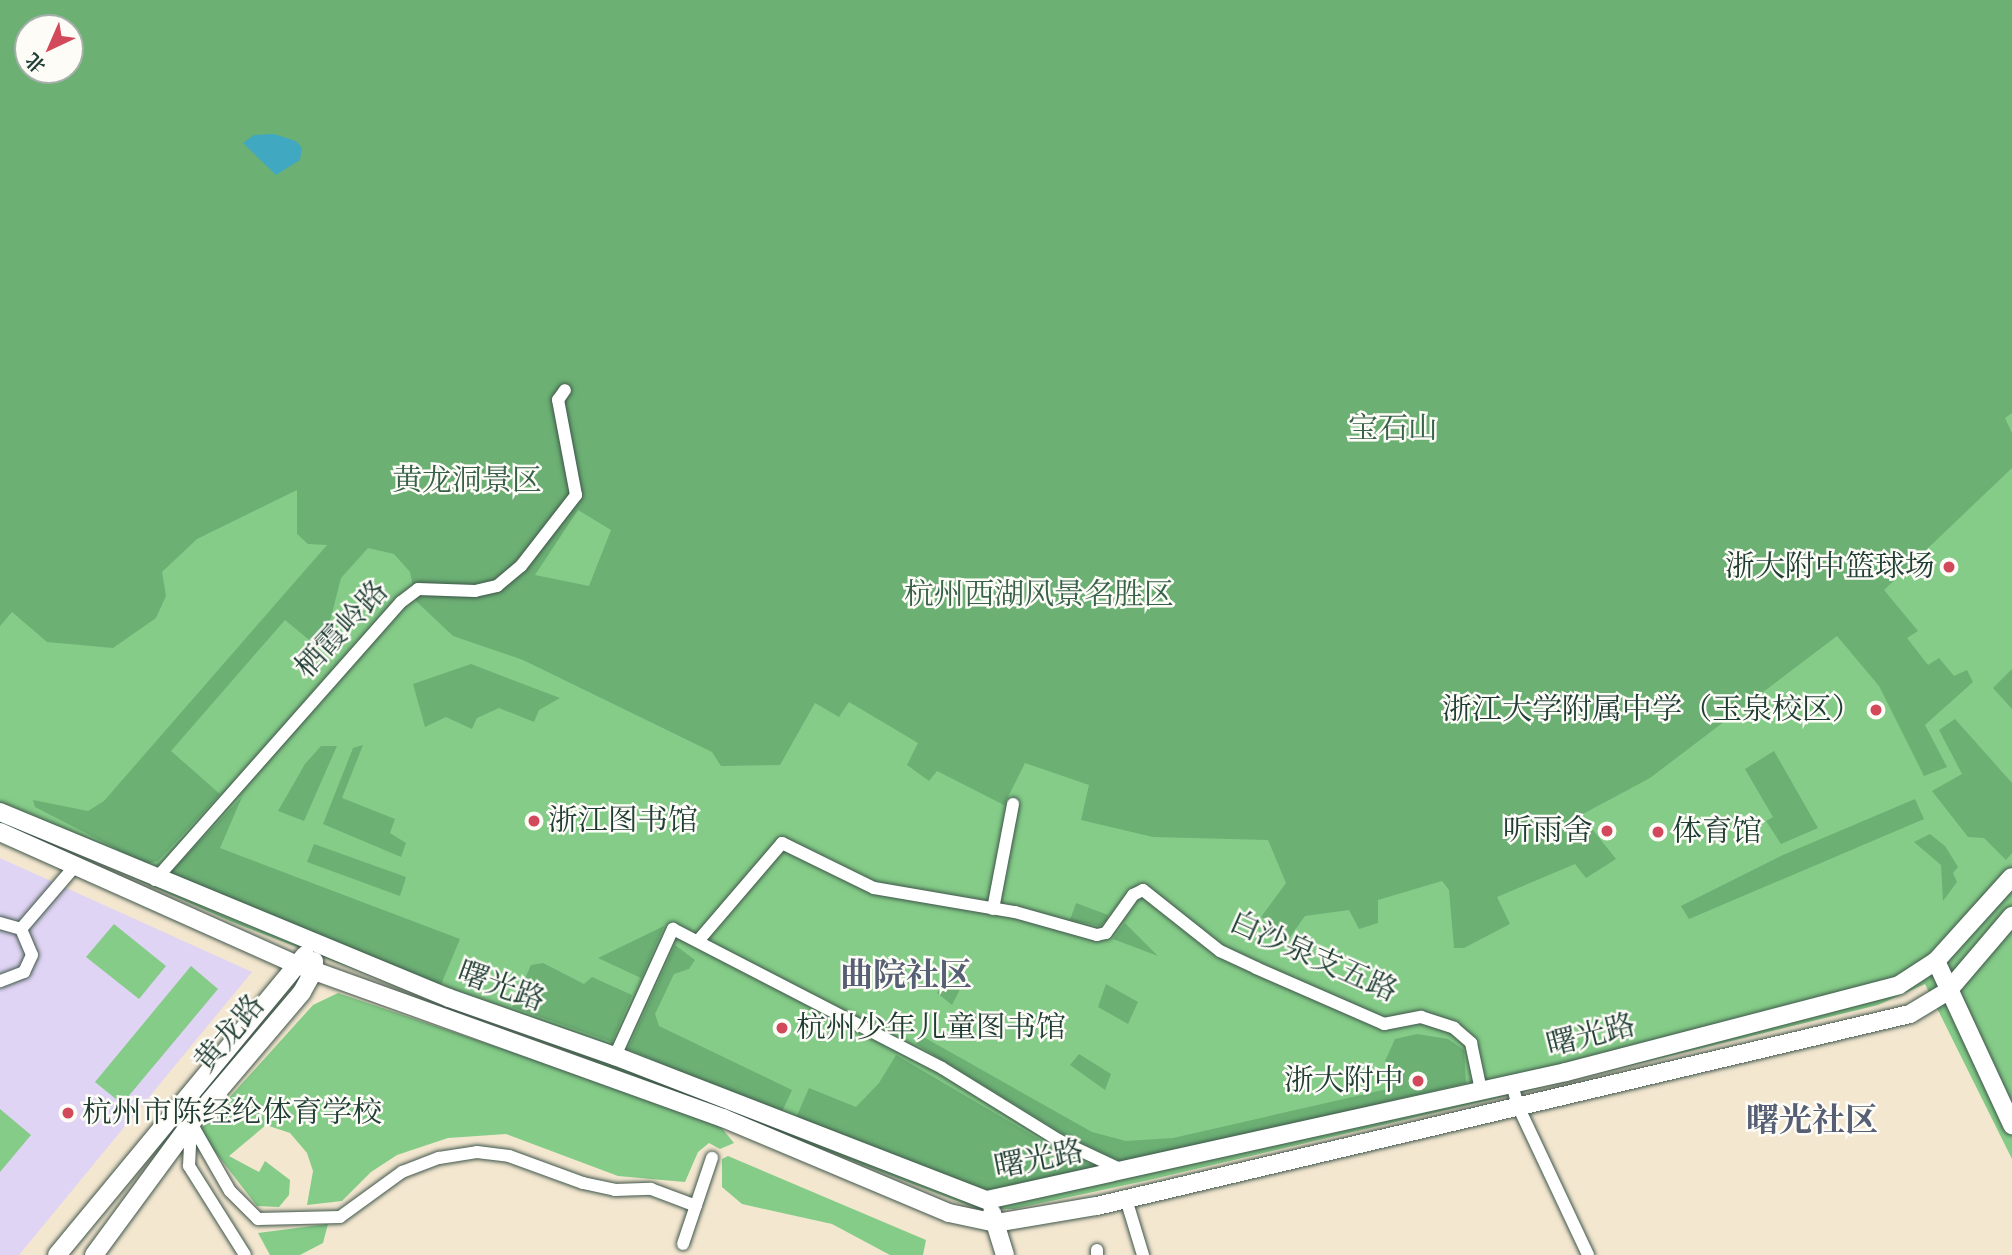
<!DOCTYPE html>
<meta charset="utf-8">
<style>
body{margin:0}
#map{position:relative;width:2012px;height:1255px;overflow:hidden;background:#f4e7d0;font-family:Cardo,"Noto Serif SC",serif}
div>[style]{position:absolute}
.built>*{inset:0;background:#e0d4f4}
.green>*{inset:0;background:#85cc88}
.forest>*{inset:0;background:#6cb074}
.water>*{inset:0;background:#41a8c1}
.roads{filter:drop-shadow(0 0 2px #3f564b) drop-shadow(0 0 2px #3f564b)}
.minor>*{height:12px;margin:-6px;padding:0 6px;transform-origin:6px;border-radius:6px;background:#fff}
.secondary>*{height:18px;margin:-9px;padding:0 9px;transform-origin:9px;border-radius:9px;background:#fff}
.dots>*{width:19px;height:19px;translate:-50% -50%;box-sizing:border-box;border:4px solid #fdfcf7;border-radius:50%}
span{translate:-50% -50%;white-space:nowrap;text-align:center;line-height:1.15;-webkit-text-stroke:5px #fdfcf7;paint-order:stroke}
.park-label{font-size:30px;color:#386149}
.poi-label{font-size:30px;color:#1f3d34}
.right{translate:-100% -50%;text-align:right}
.left{translate:0 -50%;text-align:left}
.street-label{font-size:30px;color:#1f3d34}
.quarter-label{font-size:33px;color:#565f73;font-weight:700}
.north{position:absolute;left:14px;top:14px;width:70px;height:70px;box-sizing:border-box;background:#fdfcf7;border:2px solid #a4b0a9;border-radius:50%;rotate:224deg;font-size:19px;font-weight:700;line-height:28px;text-align:center;color:#1f3d34}
.north::after{content:'';display:block;margin:auto;width:24px;height:32px;background:#d1495b;clip-path:polygon(50% 0,100% 100%,50% 72%,0 100%)}
</style>
<div id="map">
<div class="built">
<i style="clip-path:polygon(0 858px,252px 972px,19px 1255px,0 1255px)"></i>
</div>
<div class="green">
<i style="clip-path:polygon(evenodd,0 0,2012px 0,2012px 1159px,1925px 984px,1878px 1005px,1506px 1096px,1149px 1180px,1014px 1209px,978px 1209px,232px 922px,0 818px,0 0,28px 28px,70px 28px,70px 70px,28px 70px,28px 28px)"></i>
<i style="clip-path:polygon(114px 924px,166px 966px,139px 999px,86px 957px)"></i>
<i style="clip-path:polygon(191px 966px,218px 989px,122px 1104px,95px 1082px)"></i>
<i style="clip-path:polygon(338px 993px,716px 1121px,734px 1143px,720px 1149px,709px 1143px,698px 1152px,685px 1182px,618px 1176px,506px 1134px,448px 1138px,397px 1155px,371px 1172px,342px 1201px,307px 1205px,313px 1171px,307px 1153px,290px 1133px,266px 1125px,229px 1156px,259px 1172px,265px 1161px,290px 1180px,289px 1195px,279px 1207px,257px 1206px,199px 1131px,313px 1005px)"></i>
<i style="clip-path:polygon(0 1109px,31px 1135px,0 1172px)"></i>
<i style="clip-path:polygon(728px 1156px,926px 1240px,923px 1255px,890px 1255px,832px 1224px,742px 1204px,722px 1187px,722px 1159px)"></i>
<i style="clip-path:polygon(328px 1224px,323px 1243px,300px 1255px,270px 1255px,258px 1233px)"></i>
</div>
<div class="forest">
<i style="clip-path:polygon(evenodd,0 0,2012px 0,2012px 413px,2005px 418px,2012px 433px,2012px 468px,1884px 590px,1918px 631px,1907px 638px,1928px 665px,1939px 658px,1954px 676px,1967px 670px,1973px 682px,1925px 725px,1947px 767px,1924px 776px,1879px 686px,1837px 636px,1650px 778px,1581px 815px,1616px 859px,1586px 878px,1575px 864px,1497px 897px,1510px 924px,1464px 948px,1454px 948px,1449px 890px,1442px 881px,1378px 900px,1378px 923px,1359px 929px,1349px 910px,1305px 916px,1290px 937px,1261px 917px,1286px 883px,1268px 840px,1153px 837px,1081px 820px,1089px 785px,1025px 763px,1004px 805px,937px 771px,929px 781px,907px 765px,918px 743px,849px 702px,839px 717px,815px 703px,780px 765px,721px 766px,712px 752px,523px 660px,453px 636px,416px 601px,410px 572px,394px 554px,368px 548px,341px 578px,328px 629px,314px 644px,285px 620px,171px 751px,220px 794px,158px 861px,146px 864px,35px 807px,33px 800px,88px 811px,104px 801px,327px 545px,308px 544px,297px 534px,297px 490px,197px 539px,162px 572px,166px 596px,156px 618px,113px 648px,47px 642px,12px 612px,0 626px,0 0,28px 28px,70px 28px,70px 70px,28px 70px,28px 28px,0 0,578px 510px,611px 530px,589px 586px,535px 575px,578px 510px)"></i>
<i style="clip-path:polygon(471px 664px,560px 698px,539px 710px,534px 722px,499px 708px,477px 718px,472px 729px,446px 717px,425px 727px,413px 684px)"></i>
<i style="clip-path:polygon(2012px 669px,2012px 709px,1993px 688px)"></i>
<i style="clip-path:polygon(1955px 719px,2012px 783px,2012px 853px,2006px 860px,1984px 838px,1968px 837px,1932px 791px,1962px 774px,1939px 730px)"></i>
<i style="clip-path:polygon(363px 745px,342px 798px,395px 819px,390px 833px,406px 843px,401px 857px,323px 824px,353px 748px)"></i>
<i style="clip-path:polygon(321px 746px,337px 746px,304px 821px,278px 811px,305px 764px)"></i>
<i style="clip-path:polygon(1774px 751px,1818px 828px,1781px 844px,1766px 821px,1773px 817px,1745px 769px)"></i>
<i style="clip-path:polygon(242px 797px,220px 848px,460px 939px,440px 987px,169px 874px)"></i>
<i style="clip-path:polygon(1915px 799px,1924px 819px,1689px 919px,1681px 906px,1783px 855px)"></i>
<i style="clip-path:polygon(1930px 834px,1945px 846px,1958px 867px,1953px 873px,1957px 882px,1943px 901px,1941px 865px,1914px 842px)"></i>
<i style="clip-path:polygon(314px 844px,406px 877px,400px 896px,307px 862px)"></i>
<i style="clip-path:polygon(1076px 903px,1108px 915px,1106px 921px,1100px 926px,1070px 920px)"></i>
<i style="clip-path:polygon(1125px 923px,1158px 956px,1113px 939px)"></i>
<i style="clip-path:polygon(664px 926px,641px 978px,598px 958px)"></i>
<i style="clip-path:polygon(675px 945px,695px 960px,689px 969px,674px 974px,655px 1014px,659px 1026px,792px 1090px,781px 1114px,628px 1049px)"></i>
<i style="clip-path:polygon(543px 963px,584px 984px,592px 977px,632px 995px,612px 1042px,512px 1007px,531px 965px)"></i>
<i style="clip-path:polygon(952px 970px,965px 980px,952px 1005px,937px 993px)"></i>
<i style="clip-path:polygon(1106px 984px,1138px 1002px,1128px 1024px,1098px 1007px)"></i>
<i style="clip-path:polygon(1417px 1034px,1448px 1039px,1464px 1050px,1466px 1083px,1126px 1164px,1065px 1135px,916px 1044px,920px 1035px,1092px 1132px,1126px 1141px,1173px 1138px,1392px 1088px,1385px 1061px,1395px 1039px)"></i>
<i style="clip-path:polygon(1079px 1054px,1111px 1074px,1105px 1090px,1070px 1065px)"></i>
<i style="clip-path:polygon(896px 1055px,1059px 1151px,1099px 1168px,987px 1190px,795px 1120px,809px 1088px,856px 1107px,879px 1083px)"></i>
</div>
<div class="water">
<i style="clip-path:polygon(274px 134px,296px 141px,302px 148px,300px 160px,276px 175px,243px 143px,254px 135px)"></i>
</div>
<div class="roads">
<div class="minor">
<i style="left:155px;top:880px;width:371px;rotate:-48.5deg"></i>
<i style="left:401px;top:602px;width:21px;rotate:-37deg"></i>
<i style="left:418px;top:589px;width:57px;rotate:2deg"></i>
<i style="left:475px;top:591px;width:23px;rotate:-13deg"></i>
<i style="left:497px;top:586px;width:31px;rotate:-40deg"></i>
<i style="left:521px;top:566px;width:90px;rotate:-52.2deg"></i>
<i style="left:576px;top:495px;width:97px;rotate:-100.7deg"></i>
<i style="left:558px;top:400px;width:12px;rotate:-55deg"></i>
<i style="left:993px;top:909px;width:107px;rotate:-79.2deg"></i>
<i style="left:0;top:923px;width:22px;rotate:16deg"></i>
<i style="left:21px;top:929px;width:28px;rotate:67deg"></i>
<i style="left:32px;top:955px;width:19px;rotate:115deg"></i>
<i style="left:24px;top:972px;width:26px;rotate:159deg"></i>
<i style="left:21px;top:929px;width:83px;rotate:-49.4deg"></i>
<i style="left:698px;top:941px;width:129px;rotate:-49.4deg"></i>
<i style="left:782px;top:843px;width:102px;rotate:26.1deg"></i>
<i style="left:874px;top:888px;width:143px;rotate:9.7deg"></i>
<i style="left:1015px;top:912px;width:85px;rotate:15.7deg"></i>
<i style="left:1097px;top:935px;width:9px;rotate:-13deg"></i>
<i style="left:1106px;top:933px;width:47px;rotate:-54.6deg"></i>
<i style="left:1133px;top:895px;width:11px;rotate:-27deg"></i>
<i style="left:1143px;top:890px;width:98px;rotate:38.4deg"></i>
<i style="left:1220px;top:951px;width:40px;rotate:25deg"></i>
<i style="left:1256px;top:968px;width:140px;rotate:23.6deg"></i>
<i style="left:1384px;top:1024px;width:38px;rotate:-11deg"></i>
<i style="left:1421px;top:1017px;width:35px;rotate:18deg"></i>
<i style="left:1454px;top:1028px;width:23px;rotate:41deg"></i>
<i style="left:1471px;top:1043px;width:48px;rotate:78deg"></i>
<i style="left:615px;top:1056px;width:140px;rotate:-65.5deg"></i>
<i style="left:673px;top:929px;width:303px;rotate:27.3deg"></i>
<i style="left:942px;top:1068px;width:137px;rotate:31.8deg"></i>
<i style="left:1058px;top:1140px;width:71px;rotate:25.1deg"></i>
<i style="left:1512px;top:1084px;width:23px;rotate:75deg"></i>
<i style="left:1518px;top:1106px;width:165px;rotate:64.8deg"></i>
<i style="left:191px;top:1123px;width:78px;rotate:60.2deg"></i>
<i style="left:230px;top:1191px;width:40px;rotate:45deg"></i>
<i style="left:258px;top:1219px;width:82px;rotate:-1.4deg"></i>
<i style="left:340px;top:1217px;width:77px;rotate:-36deg"></i>
<i style="left:402px;top:1172px;width:40px;rotate:-21deg"></i>
<i style="left:439px;top:1158px;width:38px;rotate:-9deg"></i>
<i style="left:477px;top:1152px;width:32px;rotate:7deg"></i>
<i style="left:509px;top:1156px;width:79px;rotate:20deg"></i>
<i style="left:583px;top:1183px;width:33px;rotate:12deg"></i>
<i style="left:615px;top:1190px;width:36px;rotate:-2deg"></i>
<i style="left:651px;top:1189px;width:48px;rotate:20.7deg"></i>
<i style="left:191px;top:1125px;width:41px;rotate:92.8deg"></i>
<i style="left:189px;top:1166px;width:105px;rotate:57.8deg"></i>
<i style="left:1126px;top:1199px;width:59px;rotate:73.1deg"></i>
<i style="left:683px;top:1244px;width:91px;rotate:-71.4deg"></i>
<i style="left:1097px;top:1250px;width:5px;rotate:90deg"></i>
</div>
<div class="secondary">
<i style="left:0;top:812px;width:486px;rotate:22.5deg"></i>
<i style="left:449px;top:998px;width:176px;rotate:19.3deg"></i>
<i style="left:615px;top:1056px;width:399px;rotate:21.2deg"></i>
<i style="left:987px;top:1200px;width:593px;rotate:-12.47deg"></i>
<i style="left:1566px;top:1072px;width:344px;rotate:-14.6deg"></i>
<i style="left:1899px;top:985px;width:44px;rotate:-33deg"></i>
<i style="left:1936px;top:961px;width:113px;rotate:-47.9deg"></i>
<i style="left:0;top:832px;width:326px;rotate:24.1deg"></i>
<i style="left:298px;top:965px;width:452px;rotate:19.8deg"></i>
<i style="left:723px;top:1118px;width:245px;rotate:22.8deg"></i>
<i style="left:949px;top:1213px;width:48px;rotate:12deg"></i>
<i style="left:996px;top:1223px;width:102px;rotate:-9.6deg"></i>
<i style="left:1097px;top:1206px;width:835px;rotate:-13.29deg"></i>
<i style="left:1910px;top:1014px;width:44px;rotate:-31.2deg"></i>
<i style="left:1948px;top:991px;width:99px;rotate:-49.5deg"></i>
<i style="left:1936px;top:961px;width:181px;rotate:65.1deg"></i>
<i style="left:992px;top:1213px;width:44px;rotate:72.8deg"></i>
<i style="left:57px;top:1255px;width:389px;rotate:-50.4deg"></i>
<i style="left:94px;top:1255px;width:164px;rotate:-53.7deg"></i>
<i style="left:191px;top:1123px;width:172px;rotate:-49.7deg"></i>
<i style="left:302px;top:992px;width:25px;rotate:-61deg"></i>
<i style="left:314px;top:970px;width:9px;rotate:-90deg"></i>
</div>
</div>
<div class="dots">
<i style="left:1949px;top:567px;background:#d1495b"></i>
<i style="left:1876px;top:710px;background:#d1495b"></i>
<i style="left:534px;top:821px;background:#d1495b"></i>
<i style="left:1607px;top:831px;background:#d1495b"></i>
<i style="left:1658px;top:832px;background:#d1495b"></i>
<i style="left:782px;top:1028px;background:#d1495b"></i>
<i style="left:1418px;top:1081px;background:#d1495b"></i>
<i style="left:68px;top:1113px;background:#d1495b"></i>
</div>
<div class="park-label">
<span style="left:1393px;top:429px">宝石山</span>
<span style="left:467px;top:481px">黄龙洞景区</span>
<span style="left:1039px;top:595px">杭州西湖风景名胜区</span>
</div>
<div class="poi-label">
<span class="right" style="left:1935px;top:567px">浙大附中篮球场</span>
<span class="right" style="left:1862px;top:710px">浙江大学附属中学（玉泉校区）</span>
<span class="left" style="left:548px;top:821px">浙江图书馆</span>
<span class="right" style="left:1593px;top:831px">听雨舍</span>
<span class="left" style="left:1672px;top:832px">体育馆</span>
<span class="left" style="left:796px;top:1028px">杭州少年儿童图书馆</span>
<span class="right" style="left:1404px;top:1081px">浙大附中</span>
<span class="left" style="left:82px;top:1113px">杭州市陈经纶体育学校</span>
</div>
<div class="street-label">
<span style="left:342px;top:630px;rotate:-47deg">栖霞岭路</span>
<span style="left:1313px;top:957px;rotate:24deg">白沙泉支五路</span>
<span style="left:501px;top:987px;rotate:20deg">曙光路</span>
<span style="left:230px;top:1034px;rotate:-50deg">黄龙路</span>
<span style="left:1591px;top:1036px;rotate:-14deg">曙光路</span>
<span style="left:1039px;top:1160px;rotate:-11deg">曙光路</span>
</div>
<div class="quarter-label">
<span style="left:906px;top:976px">曲院社区</span>
<span style="left:1812px;top:1121px">曙光社区</span>
</div>
<div class="north">北</div>
</div>
